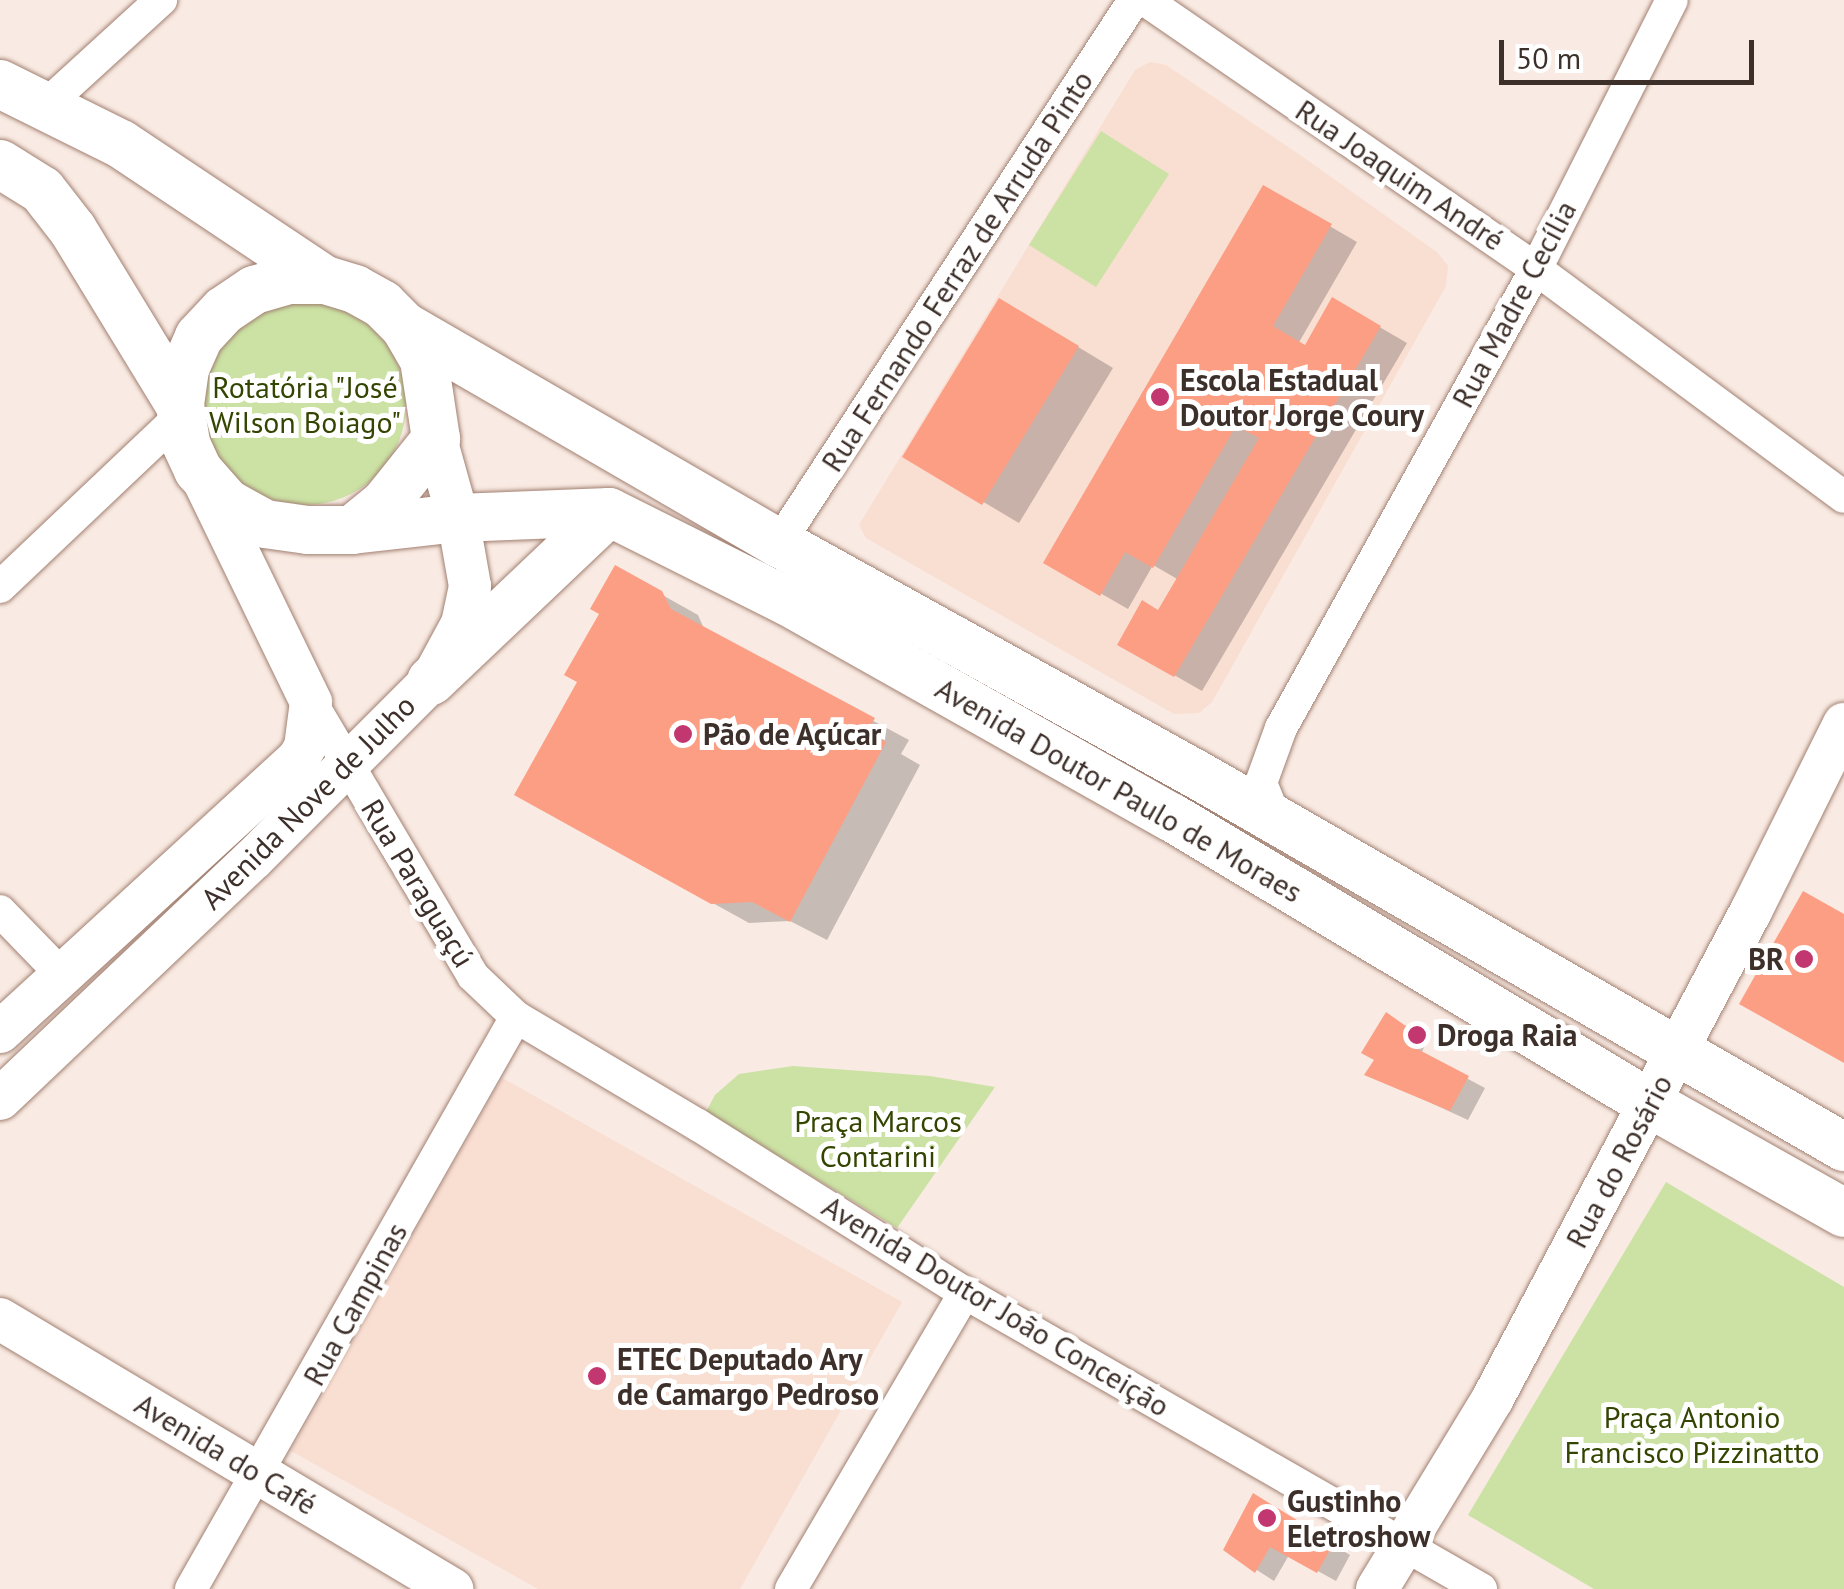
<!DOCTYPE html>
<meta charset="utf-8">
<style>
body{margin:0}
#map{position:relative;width:1844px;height:1589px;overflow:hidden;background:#f9eae3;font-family:"PT Sans",sans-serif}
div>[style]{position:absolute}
.built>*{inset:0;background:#f9ded2}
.green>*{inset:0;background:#cbe2a4}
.round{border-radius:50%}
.shadow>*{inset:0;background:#0003}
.building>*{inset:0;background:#fc9e83}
.roads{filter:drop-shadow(0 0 2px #a28071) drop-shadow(0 0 2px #a28071)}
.minor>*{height:32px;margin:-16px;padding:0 16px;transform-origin:16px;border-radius:16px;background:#fff}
.tertiary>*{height:42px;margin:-21px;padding:0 21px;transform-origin:21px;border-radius:21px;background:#fff}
.secondary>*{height:48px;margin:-24px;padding:0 24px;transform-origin:24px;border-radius:24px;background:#fff}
.dots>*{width:28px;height:28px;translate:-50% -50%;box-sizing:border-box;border:5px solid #fff;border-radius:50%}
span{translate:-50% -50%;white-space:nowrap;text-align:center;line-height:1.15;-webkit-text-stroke:10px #fff;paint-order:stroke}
.street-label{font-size:30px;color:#3d2f29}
.poi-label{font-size:30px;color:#3d2f29;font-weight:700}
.left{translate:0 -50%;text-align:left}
.right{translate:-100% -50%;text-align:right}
.park-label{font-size:30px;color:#334501}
.scale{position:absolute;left:1499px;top:40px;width:255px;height:45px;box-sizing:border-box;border:5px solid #3d2f29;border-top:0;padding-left:12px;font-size:30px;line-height:35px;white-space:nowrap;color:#3d2f29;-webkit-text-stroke:8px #fff;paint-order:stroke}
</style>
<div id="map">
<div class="built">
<i style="clip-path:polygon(1150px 62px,1166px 65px,1303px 157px,1438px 253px,1448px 266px,1446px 286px,1212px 702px,1199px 713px,1174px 714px,866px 538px,859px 525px,1135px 70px)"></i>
<i style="clip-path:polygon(502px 1078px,902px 1302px,740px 1589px,538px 1589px,291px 1451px)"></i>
</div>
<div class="green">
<i style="clip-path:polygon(1101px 131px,1169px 174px,1096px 287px,1029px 245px)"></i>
<i class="round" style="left:204px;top:303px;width:202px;height:202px"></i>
<i style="clip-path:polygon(793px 1066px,930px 1076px,995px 1087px,897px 1228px,706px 1112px,715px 1095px,739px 1074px)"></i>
<i style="clip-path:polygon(1666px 1182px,1844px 1287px,1844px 1589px,1594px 1589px,1468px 1515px)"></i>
</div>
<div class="shadow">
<i style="clip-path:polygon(1264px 188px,1357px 242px,1298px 344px,1306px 348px,1333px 300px,1407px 343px,1202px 691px,1120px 644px,1159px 613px,1179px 580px,1153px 565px,1128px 609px,1046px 562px)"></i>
<i style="clip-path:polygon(1035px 321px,1113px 368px,1019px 523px,906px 456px)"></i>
<i style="clip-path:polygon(616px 569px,698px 615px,705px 631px,909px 740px,901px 754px,920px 765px,827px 940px,790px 921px,749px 923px,553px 815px,580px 682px)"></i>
<i style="clip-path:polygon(1405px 1025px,1427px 1041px,1421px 1054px,1485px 1088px,1468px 1120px,1368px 1074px)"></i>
<i style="clip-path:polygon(1254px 1497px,1350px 1555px,1336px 1581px,1289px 1555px,1274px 1581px,1226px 1550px)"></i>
</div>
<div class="building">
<i style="clip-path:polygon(1263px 185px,1332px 224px,1273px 326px,1305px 345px,1332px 297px,1381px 326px,1174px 677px,1117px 645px,1142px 600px,1158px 610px,1259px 438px,1236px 426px,1153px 568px,1125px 552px,1100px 596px,1043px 563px)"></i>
<i style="clip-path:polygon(999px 298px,1079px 346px,982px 505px,902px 457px)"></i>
<i style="clip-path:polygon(615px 565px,662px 591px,671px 609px,875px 718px,867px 732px,886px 742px,790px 922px,752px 902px,711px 904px,514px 795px,577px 682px,564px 675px,599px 614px,590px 609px)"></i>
<i style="clip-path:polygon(1803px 891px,1844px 914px,1844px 1063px,1739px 1004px)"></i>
<i style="clip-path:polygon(1386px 1012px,1410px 1029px,1404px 1042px,1469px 1076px,1450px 1111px,1364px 1075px,1374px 1060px,1361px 1053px)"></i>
<i style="clip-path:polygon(1253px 1493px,1334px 1543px,1317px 1573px,1270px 1547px,1255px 1573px,1223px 1550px)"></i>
</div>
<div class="roads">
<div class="minor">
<i style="left:1145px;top:0;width:475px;rotate:34.5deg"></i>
<i style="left:1536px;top:269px;width:383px;rotate:36.5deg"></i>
<i style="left:46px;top:105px;width:156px;rotate:-42.4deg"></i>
<i style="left:779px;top:543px;width:649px;rotate:-56.82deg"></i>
<i style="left:0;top:587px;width:248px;rotate:-43.5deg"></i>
<i style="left:311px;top:702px;width:318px;rotate:59.4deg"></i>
<i style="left:473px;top:976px;width:59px;rotate:43.6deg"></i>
<i style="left:516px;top:1017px;width:212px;rotate:30.7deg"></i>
<i style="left:698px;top:1125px;width:315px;rotate:32.2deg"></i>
<i style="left:965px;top:1293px;width:595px;rotate:29.84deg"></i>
<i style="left:1276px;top:820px;width:40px;rotate:-112deg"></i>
<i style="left:1261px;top:783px;width:59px;rotate:-70deg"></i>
<i style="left:1281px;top:728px;width:525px;rotate:-60.95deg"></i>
<i style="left:1536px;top:269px;width:301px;rotate:-63.2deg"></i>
<i style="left:0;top:911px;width:89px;rotate:45.9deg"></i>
<i style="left:191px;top:1589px;width:658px;rotate:-60.4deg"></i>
<i style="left:791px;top:1589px;width:343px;rotate:-59.6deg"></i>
</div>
<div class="tertiary">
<i style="left:0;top:1032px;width:404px;rotate:-42.5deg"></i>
<i style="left:298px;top:759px;width:14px;rotate:-60deg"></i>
<i style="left:305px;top:747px;width:45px;rotate:-82.4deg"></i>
<i style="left:311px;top:702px;width:247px;rotate:-115.9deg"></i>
<i style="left:0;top:1099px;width:350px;rotate:-43.5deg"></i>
<i style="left:254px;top:858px;width:250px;rotate:-45deg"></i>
<i style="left:431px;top:681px;width:65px;rotate:-61.5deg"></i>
<i style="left:462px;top:624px;width:39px;rotate:-78deg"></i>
<i style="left:470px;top:586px;width:69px;rotate:-100deg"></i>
<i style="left:458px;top:518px;width:82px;rotate:-105.6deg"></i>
<i style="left:0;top:1319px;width:527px;rotate:30.85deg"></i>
<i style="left:1377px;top:1589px;width:223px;rotate:-58.7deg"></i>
<i style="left:1493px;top:1398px;width:551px;rotate:-62.09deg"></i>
<i style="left:1751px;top:911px;width:209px;rotate:-63.6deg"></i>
</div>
<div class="secondary">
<i style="left:0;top:84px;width:135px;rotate:26.4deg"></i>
<i style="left:121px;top:144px;width:245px;rotate:33.7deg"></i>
<i style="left:0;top:164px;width:49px;rotate:31.8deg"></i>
<i style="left:42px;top:190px;width:51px;rotate:52.2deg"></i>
<i style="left:73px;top:230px;width:205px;rotate:58.6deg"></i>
<i style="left:404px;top:326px;width:433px;rotate:30.1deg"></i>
<i style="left:779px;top:543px;width:477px;rotate:29deg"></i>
<i style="left:1196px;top:774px;width:748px;rotate:29.93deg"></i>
<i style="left:352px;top:530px;width:43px;rotate:-39.3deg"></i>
<i style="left:385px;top:503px;width:82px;rotate:-51.4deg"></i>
<i style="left:436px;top:439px;width:80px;rotate:-98.6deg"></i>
<i style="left:424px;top:360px;width:39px;rotate:-120deg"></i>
<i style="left:404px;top:326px;width:31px;rotate:-135deg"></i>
<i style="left:382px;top:304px;width:31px;rotate:-151deg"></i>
<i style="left:355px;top:289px;width:31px;rotate:-163deg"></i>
<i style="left:325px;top:280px;width:36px;rotate:180deg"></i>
<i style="left:289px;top:280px;width:36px;rotate:164deg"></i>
<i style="left:254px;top:290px;width:36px;rotate:146deg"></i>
<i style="left:224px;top:310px;width:37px;rotate:133deg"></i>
<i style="left:199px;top:337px;width:35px;rotate:114deg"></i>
<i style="left:185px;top:369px;width:36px;rotate:98deg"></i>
<i style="left:180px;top:405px;width:39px;rotate:81deg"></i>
<i style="left:186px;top:444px;width:29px;rotate:65deg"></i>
<i style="left:198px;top:470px;width:44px;rotate:48.7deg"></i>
<i style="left:227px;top:503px;width:43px;rotate:28.9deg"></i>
<i style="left:265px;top:524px;width:43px;rotate:7.9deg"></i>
<i style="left:308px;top:530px;width:44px"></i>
<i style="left:352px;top:530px;width:107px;rotate:-6.5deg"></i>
<i style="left:458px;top:518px;width:151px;rotate:-2.3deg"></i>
<i style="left:609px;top:512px;width:201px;rotate:26.6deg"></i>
<i style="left:789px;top:602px;width:438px;rotate:29.4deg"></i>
<i style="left:1171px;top:817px;width:557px;rotate:30.89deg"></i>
<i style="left:1649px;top:1103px;width:224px;rotate:29.4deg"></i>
<i style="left:431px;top:681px;width:245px;rotate:-43.5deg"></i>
</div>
</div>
<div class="dots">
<i style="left:1160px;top:397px;background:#c2376f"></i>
<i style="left:683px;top:734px;background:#c2376f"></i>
<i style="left:1804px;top:959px;background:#c2376f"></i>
<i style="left:1417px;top:1035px;background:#c2376f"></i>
<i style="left:597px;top:1376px;background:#c2376f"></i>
<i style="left:1267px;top:1518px;background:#c2376f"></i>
</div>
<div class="street-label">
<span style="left:1400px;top:175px;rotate:34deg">Rua Joaquim André</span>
<span style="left:957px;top:271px;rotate:-57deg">Rua Fernando Ferraz de Arruda Pinto</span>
<span style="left:1514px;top:304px;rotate:-62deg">Rua Madre Cecília</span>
<span style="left:1119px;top:790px;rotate:30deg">Avenida Doutor Paulo de Moraes</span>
<span style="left:308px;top:802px;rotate:-45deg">Avenida Nove de Julho</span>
<span style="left:418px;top:883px;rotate:59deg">Rua Paraguaçú</span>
<span style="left:1619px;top:1161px;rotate:-62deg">Rua do Rosário</span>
<span style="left:355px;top:1304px;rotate:-61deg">Rua Campinas</span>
<span style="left:996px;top:1306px;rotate:31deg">Avenida Doutor João Conceição</span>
<span style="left:226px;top:1454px;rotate:31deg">Avenida do Café</span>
</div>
<div class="poi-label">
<span class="left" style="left:1180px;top:397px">Escola Estadual<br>Doutor Jorge Coury</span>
<span class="left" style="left:703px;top:734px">Pão de Açúcar</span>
<span class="right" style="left:1784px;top:959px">BR</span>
<span class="left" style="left:1437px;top:1035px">Droga Raia</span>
<span class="left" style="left:617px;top:1376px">ETEC Deputado Ary<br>de Camargo Pedroso</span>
<span class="left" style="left:1287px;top:1518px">Gustinho<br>Eletroshow</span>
</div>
<div class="park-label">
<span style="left:305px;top:404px">Rotatória "José<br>Wilson Boiago"</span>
<span style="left:878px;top:1138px">Praça Marcos<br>Contarini</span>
<span style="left:1692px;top:1434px">Praça Antonio<br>Francisco Pizzinatto</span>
</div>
<div class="scale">50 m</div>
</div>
